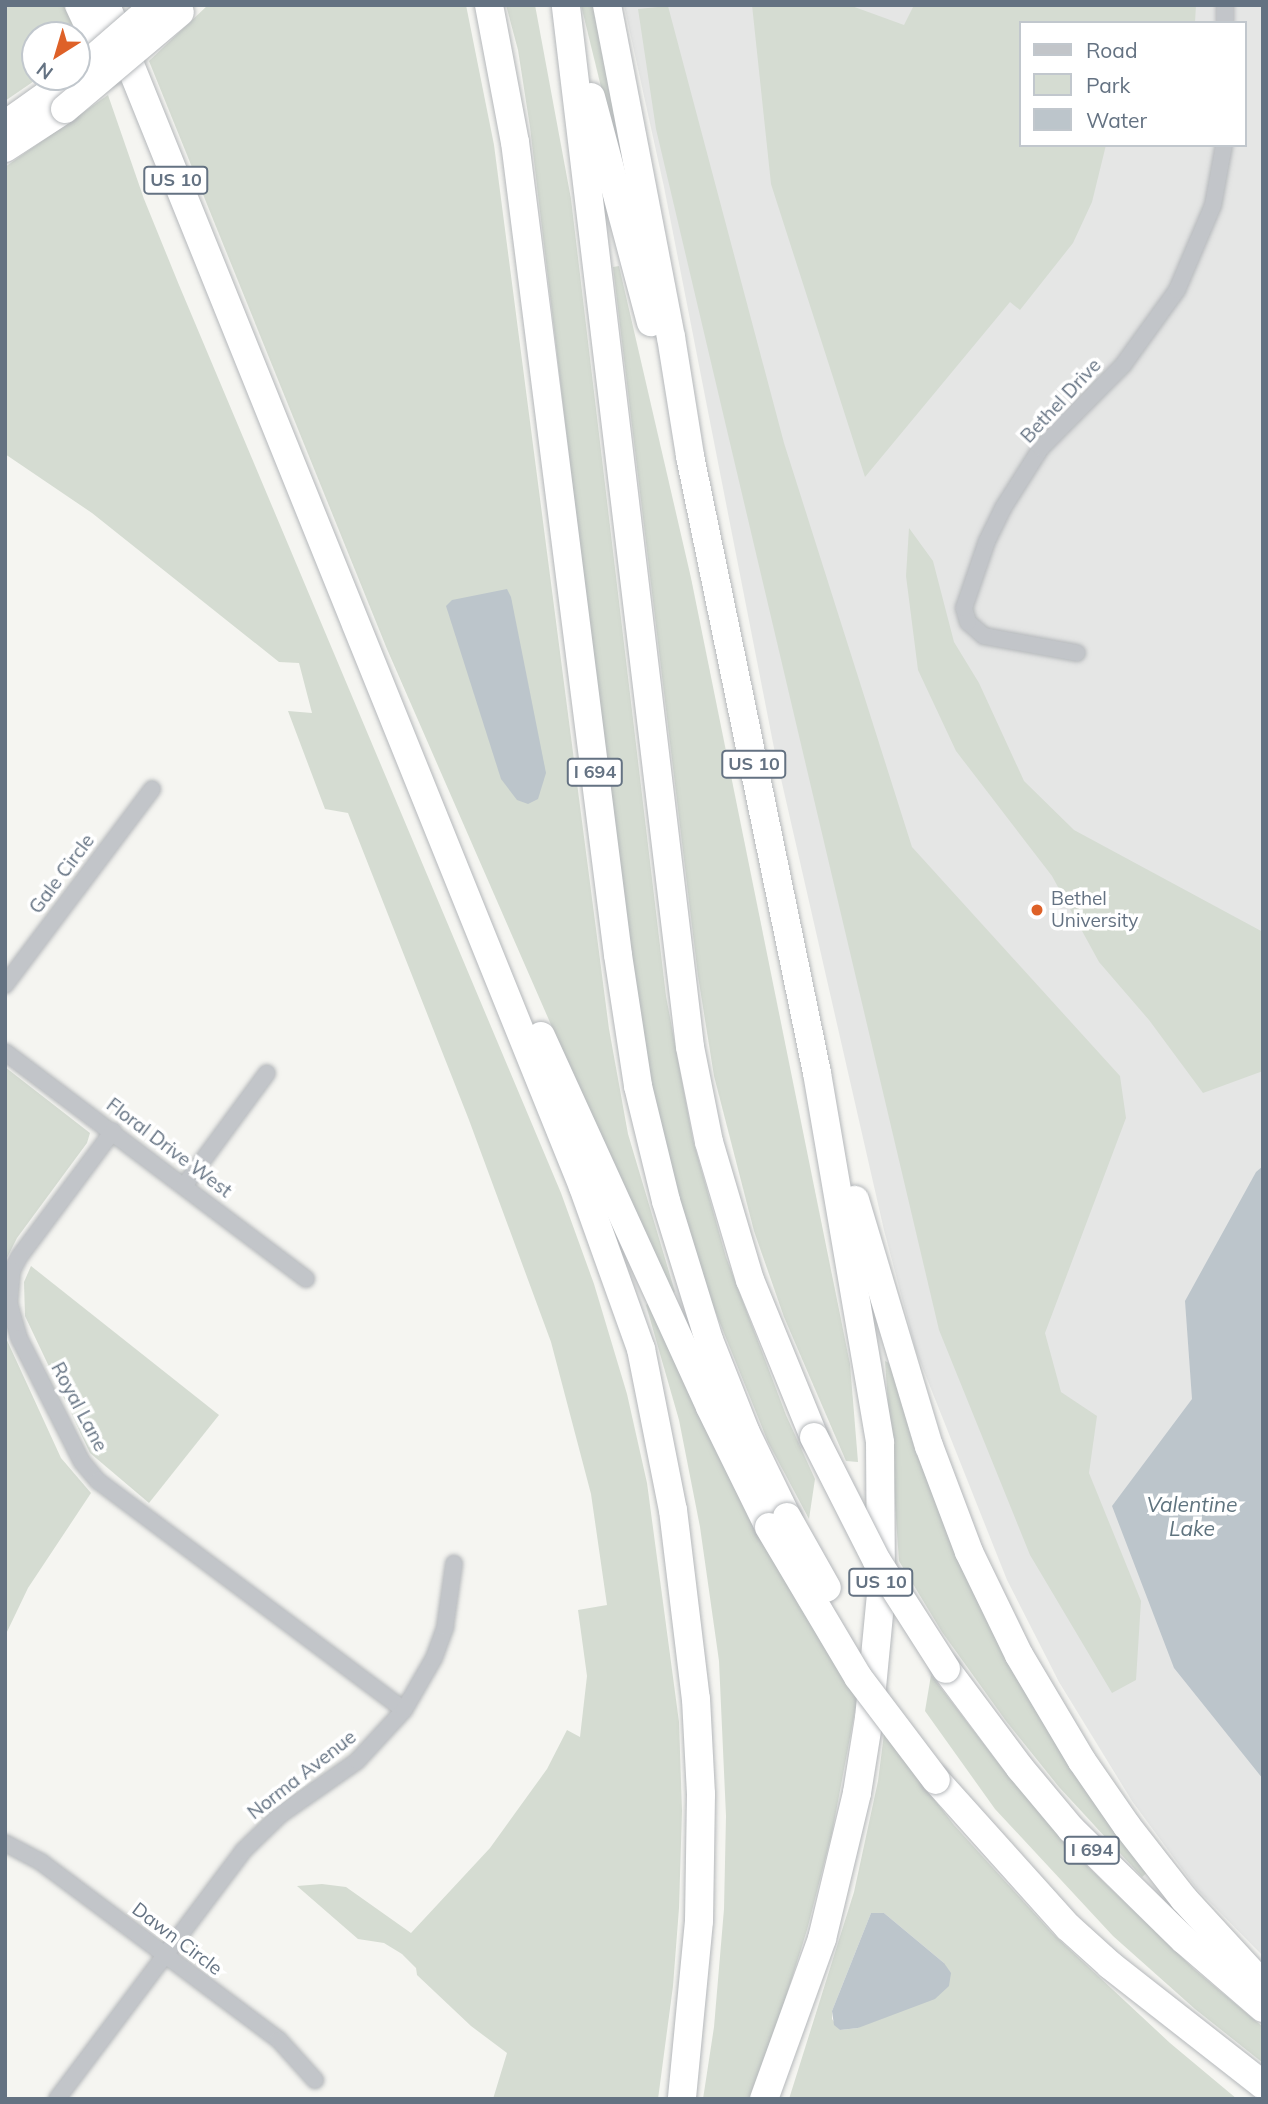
<!DOCTYPE html>
<style>
body{margin:0}
#map{position:relative;width:1268px;height:2104px;overflow:hidden;background:#f5f5f1;font-family:Mulish,sans-serif}
div>[style]{position:absolute}
.built>*{inset:0;background:#e5e6e5}
.green>*{inset:0;background:#d5dcd2}
.water>*{inset:0;background:#bcc5cb}
.roads{filter:drop-shadow(0 0 2px #b5b8bb) drop-shadow(0 0 2px #b5b8bb)}
.minor>*{height:16px;margin:-8px;padding:0 8px;transform-origin:8px;border-radius:8px;background:#c2c5c9}
.motorway>*{height:28px;margin:-14px;padding:0 14px;transform-origin:14px;border-radius:14px;background:#fff}
.bridges{filter:drop-shadow(0 0 2px #b5b8bb) drop-shadow(0 0 2px #b5b8bb)}
.motorway-bridge>*{height:28px;margin:-14px;padding:0 14px;transform-origin:14px;border-radius:14px;background:#fff}
.dots>*{width:19px;height:19px;translate:-50% -50%;box-sizing:border-box;border:4px solid #fff;border-radius:50%}
span{translate:-50% -50%;white-space:nowrap;text-align:center;line-height:1.15;-webkit-text-stroke:7px #fff;paint-order:stroke}
.shield-label span{padding:2px 5px;background:#fff;border:2px solid;border-radius:5px;-webkit-text-stroke-width:0}
.shield-label{font-size:18px;color:#647282;font-weight:700}
.street-label{font-size:19px;color:#647282}
.poi-label{font-size:19px;color:#647282}
.left{translate:0 -50%;text-align:left}
.water-label{font-size:21px;color:#60747f;font-style:italic}
.frame{position:absolute;inset:0;border:7px solid #647282;pointer-events:none}
.legend{position:absolute;left:1019px;top:21px;width:228px;height:126px;box-sizing:border-box;background:#fff;border:2px solid #c1c7cd;margin:0;padding:9px 12px;list-style:none;font-size:21px;color:#647282}
.legend li{display:flex;align-items:center;gap:14px;height:35px}
.legend b{width:35px;border:2px solid #c1c7cd}
.north{position:absolute;left:21px;top:21px;width:70px;height:70px;box-sizing:border-box;background:#fff;border:2px solid #c1c7cd;border-radius:50%;rotate:217deg;font-size:19px;font-weight:700;line-height:28px;text-align:center;color:#647282}
.north::after{content:'';display:block;margin:auto;width:24px;height:32px;background:#de6128;clip-path:polygon(50% 0,100% 100%,50% 72%,0 100%)}
</style>
<div id="map">
<div class="built">
<i style="clip-path:polygon(evenodd,624px 5px,1263px 5px,1263px 1956px,1196px 1888px,1132px 1801px,1059px 1682px,1007px 1580px,916px 1351px,884px 1230px,774px 748px,664px 187px,624px 5px,1021px 23px,1245px 23px,1245px 145px,1021px 145px,1021px 23px)"></i>
</div>
<div class="green">
<i style="clip-path:polygon(5px 5px,71px 5px,81px 31px,77px 36px,35px 35px,35px 77px,40px 77px,5px 101px)"></i>
<i style="clip-path:polygon(208px 5px,466px 5px,494px 145px,609px 1029px,628px 1134px,675px 1292px,669px 1295px,387px 649px,149px 61px)"></i>
<i style="clip-path:polygon(506px 5px,535px 5px,571px 199px,666px 996px,693px 1140px,726px 1257px,786px 1415px,815px 1479px,809px 1519px,768px 1442px,711px 1301px,677px 1192px,653px 1093px,635px 993px,611px 809px,530px 127px,518px 50px)"></i>
<i style="clip-path:polygon(581px 5px,596px 5px,631px 180px,624px 181px)"></i>
<i style="clip-path:polygon(752px 5px,849px 5px,904px 25px,914px 5px,1196px 5px,1195px 23px,1021px 23px,1021px 145px,1106px 145px,1092px 202px,1073px 243px,1020px 310px,1010px 302px,865px 477px,771px 184px)"></i>
<i style="clip-path:polygon(668px 6px,784px 443px,912px 847px,1120px 1076px,1126px 1118px,1045px 1333px,1061px 1392px,1097px 1416px,1089px 1473px,1141px 1601px,1136px 1680px,1112px 1693px,1030px 1555px,939px 1330px,656px 129px,638px 9px)"></i>
<i style="clip-path:polygon(108px 95px,144px 199px,179px 285px,561px 1193px,594px 1284px,627px 1394px,647px 1483px,679px 1722px,682px 1811px,679px 1908px,673px 1986px,658px 2099px,493px 2099px,507px 2053px,471px 2026px,417px 1975px,416px 1968px,402px 1954px,384px 1943px,358px 1939px,297px 1886px,322px 1884px,346px 1887px,411px 1933px,490px 1848px,547px 1769px,567px 1730px,580px 1737px,587px 1676px,578px 1610px,607px 1605px,591px 1494px,551px 1342px,469px 1120px,348px 813px,325px 809px,288px 711px,312px 713px,299px 663px,279px 662px,92px 513px,5px 454px,5px 167px)"></i>
<i style="clip-path:polygon(619px 266px,691px 578px,850px 1364px,858px 1462px,846px 1461px,784px 1317px,754px 1231px,714px 1076px,698px 976px,613px 267px)"></i>
<i style="clip-path:polygon(909px 528px,933px 561px,954px 642px,979px 683px,1024px 781px,1074px 830px,1263px 932px,1263px 1071px,1203px 1093px,1149px 1020px,1099px 962px,1052px 876px,956px 751px,918px 670px,906px 576px)"></i>
<i style="clip-path:polygon(5px 1067px,90px 1133px,87px 1143px,17px 1238px,5px 1262px)"></i>
<i style="clip-path:polygon(31px 1266px,219px 1415px,149px 1503px,90px 1453px,25px 1316px,24px 1282px)"></i>
<i style="clip-path:polygon(654px 1300px,731px 1482px,800px 1607px,858px 1695px,832px 1833px,807px 1930px,754px 2099px,703px 2099px,714px 2027px,724px 1909px,726px 1816px,719px 1661px,700px 1527px,679px 1420px,646px 1305px)"></i>
<i style="clip-path:polygon(5px 1336px,61px 1458px,91px 1493px,28px 1588px,5px 1636px)"></i>
<i style="clip-path:polygon(885px 1361px,889px 1363px,942px 1516px,1148px 1872px,1142px 1877px,1059px 1787px,1006px 1721px,942px 1632px,899px 1561px)"></i>
<i style="clip-path:polygon(931px 1675px,1006px 1773px,1082px 1861px,1195px 1970px,1263px 2027px,1263px 2063px,1195px 2009px,1113px 1936px,995px 1809px,925px 1711px)"></i>
<i style="clip-path:polygon(evenodd,884px 1734px,954px 1825px,1053px 1934px,1170px 2043px,1237px 2099px,789px 2099px,854px 1892px,878px 1781px,884px 1734px,871px 1913px,884px 1913px,944px 1963px,858px 2028px,840px 2030px,832px 2019px,832px 2011px,871px 1913px)"></i>
</div>
<div class="water">
<i style="clip-path:polygon(507px 589px,511px 597px,546px 773px,538px 799px,528px 804px,517px 800px,501px 779px,446px 606px,452px 600px)"></i>
<i style="clip-path:polygon(1263px 1166px,1263px 1779px,1174px 1668px,1112px 1506px,1192px 1399px,1185px 1301px,1256px 1172px)"></i>
<i style="clip-path:polygon(871px 1913px,884px 1913px,944px 1963px,951px 1973px,949px 1986px,935px 1999px,858px 2028px,840px 2030px,834px 2025px,832px 2011px)"></i>
</div>
<div class="roads">
<div class="minor">
<i style="left:1225px;top:5px;width:18px;rotate:90deg"></i>
<i style="left:1077px;top:653px;width:95px;rotate:-169.6deg"></i>
<i style="left:984px;top:636px;width:21px;rotate:-139deg"></i>
<i style="left:968px;top:622px;width:15px;rotate:-106deg"></i>
<i style="left:964px;top:608px;width:71px;rotate:-71.1deg"></i>
<i style="left:987px;top:541px;width:37px;rotate:-64deg"></i>
<i style="left:1003px;top:508px;width:71px;rotate:-57.7deg"></i>
<i style="left:1041px;top:448px;width:117px;rotate:-45.3deg"></i>
<i style="left:1123px;top:365px;width:92px;rotate:-54.2deg"></i>
<i style="left:1177px;top:290px;width:92px;rotate:-67deg"></i>
<i style="left:1213px;top:205px;width:61px;rotate:-79.6deg"></i>
<i style="left:5px;top:985px;width:245px;rotate:-53.1deg"></i>
<i style="left:5px;top:1052px;width:377px;rotate:37deg"></i>
<i style="left:113px;top:1131px;width:157px;rotate:126.7deg"></i>
<i style="left:19px;top:1257px;width:16px;rotate:117deg"></i>
<i style="left:12px;top:1271px;width:32px;rotate:95deg"></i>
<i style="left:9px;top:1303px;width:36px;rotate:74deg"></i>
<i style="left:19px;top:1338px;width:139px;rotate:63.1deg"></i>
<i style="left:82px;top:1462px;width:25px;rotate:50deg"></i>
<i style="left:98px;top:1481px;width:382px;rotate:36.8deg"></i>
<i style="left:184px;top:1186px;width:140px;rotate:-53.7deg"></i>
<i style="left:5px;top:1843px;width:41px;rotate:27.8deg"></i>
<i style="left:41px;top:1862px;width:297px;rotate:36.8deg"></i>
<i style="left:279px;top:2040px;width:54px;rotate:48deg"></i>
<i style="left:57px;top:2099px;width:310px;rotate:-53.1deg"></i>
<i style="left:243px;top:1851px;width:52px;rotate:-44.2deg"></i>
<i style="left:280px;top:1815px;width:94px;rotate:-35deg"></i>
<i style="left:357px;top:1761px;width:69px;rotate:-47.3deg"></i>
<i style="left:404px;top:1710px;width:60px;rotate:-60deg"></i>
<i style="left:434px;top:1658px;width:33px;rotate:-70deg"></i>
<i style="left:445px;top:1627px;width:64px;rotate:-81.9deg"></i>
</div>
<div class="motorway">
<i style="left:79px;top:5px;width:73px;rotate:64.8deg"></i>
<i style="left:106px;top:5px;width:1275px;rotate:68.02deg"></i>
<i style="left:583px;top:1187px;width:172px;rotate:70.3deg"></i>
<i style="left:641px;top:1349px;width:164px;rotate:78.8deg"></i>
<i style="left:673px;top:1510px;width:190px;rotate:83.1deg"></i>
<i style="left:696px;top:1699px;width:95px;rotate:87deg"></i>
<i style="left:701px;top:1794px;width:127px;rotate:90.9deg"></i>
<i style="left:699px;top:1921px;width:179px;rotate:95.5deg"></i>
<i style="left:489px;top:5px;width:139px;rotate:79.3deg"></i>
<i style="left:515px;top:142px;width:819px;rotate:82.78deg"></i>
<i style="left:618px;top:955px;width:133px;rotate:81.3deg"></i>
<i style="left:638px;top:1086px;width:118px;rotate:76.3deg"></i>
<i style="left:666px;top:1201px;width:145px;rotate:72.8deg"></i>
<i style="left:709px;top:1340px;width:100px;rotate:68.3deg"></i>
<i style="left:746px;top:1433px;width:93px;rotate:64deg"></i>
<i style="left:607px;top:5px;width:338px;rotate:79.1deg"></i>
<i style="left:671px;top:337px;width:121px;rotate:80.9deg"></i>
<i style="left:690px;top:456px;width:630px;rotate:78.37deg"></i>
<i style="left:817px;top:1073px;width:375px;rotate:80.3deg"></i>
<i style="left:880px;top:1443px;width:151px;rotate:89.6deg"></i>
<i style="left:881px;top:1594px;width:125px;rotate:95.5deg"></i>
<i style="left:869px;top:1718px;width:76px;rotate:99.1deg"></i>
<i style="left:857px;top:1793px;width:150px;rotate:103.5deg"></i>
<i style="left:822px;top:1939px;width:170px;rotate:109.9deg"></i>
<i style="left:566px;top:7px;width:1047px;rotate:83.2deg"></i>
<i style="left:690px;top:1047px;width:97px;rotate:78.7deg"></i>
<i style="left:709px;top:1142px;width:144px;rotate:73.5deg"></i>
<i style="left:750px;top:1280px;width:170px;rotate:67.8deg"></i>
<i style="left:591px;top:97px;width:233px;rotate:75.1deg"></i>
<i style="left:5px;top:125px;width:82px;rotate:-35.6deg"></i>
<i style="left:5px;top:148px;width:72px;rotate:-33deg"></i>
<i style="left:541px;top:1036px;width:408px;rotate:65.5deg"></i>
<i style="left:710px;top:1407px;width:134px;rotate:63.8deg"></i>
<i style="left:855px;top:1200px;width:257px;rotate:73.3deg"></i>
<i style="left:929px;top:1446px;width:113px;rotate:69.3deg"></i>
<i style="left:969px;top:1552px;width:114px;rotate:64.1deg"></i>
<i style="left:1019px;top:1655px;width:123px;rotate:59.3deg"></i>
<i style="left:1082px;top:1761px;width:79px;rotate:55.3deg"></i>
<i style="left:1127px;top:1826px;width:93px;rotate:52deg"></i>
<i style="left:1184px;top:1899px;width:117px;rotate:47.4deg"></i>
<i style="left:946px;top:1669px;width:124px;rotate:53.2deg"></i>
<i style="left:1020px;top:1768px;width:80px;rotate:50.1deg"></i>
<i style="left:1071px;top:1829px;width:158px;rotate:44.5deg"></i>
<i style="left:1184px;top:1940px;width:104px;rotate:40.7deg"></i>
<i style="left:936px;top:1780px;width:198px;rotate:48.1deg"></i>
<i style="left:1068px;top:1927px;width:57px;rotate:42.1deg"></i>
<i style="left:1110px;top:1965px;width:194px;rotate:38.1deg"></i>
</div>
</div>
<div class="bridges">
<div class="motorway-bridge">
<i style="left:80px;top:70px;width:99px;rotate:-40.9deg"></i>
<i style="left:65px;top:109px;width:150px;rotate:-40.1deg"></i>
<i style="left:814px;top:1437px;width:139px;rotate:63.1deg"></i>
<i style="left:877px;top:1561px;width:128px;rotate:57.4deg"></i>
<i style="left:787px;top:1517px;width:81px;rotate:60.6deg"></i>
<i style="left:769px;top:1527px;width:174px;rotate:59.3deg"></i>
<i style="left:858px;top:1677px;width:129px;rotate:52.9deg"></i>
</div>
</div>
<div class="dots">
<i style="left:1037px;top:910px;background:#de6128"></i>
</div>
<div class="shield-label">
<span style="left:176px;top:180px">US 10</span>
<span style="left:754px;top:764px">US 10</span>
<span style="left:595px;top:772px">I 694</span>
<span style="left:881px;top:1582px">US 10</span>
<span style="left:1092px;top:1850px">I 694</span>
</div>
<div class="street-label">
<span style="left:1061px;top:401px;rotate:-47deg">Bethel Drive</span>
<span style="left:62px;top:874px;rotate:-53deg">Gale Circle</span>
<span style="left:169px;top:1148px;rotate:37deg">Floral Drive West</span>
<span style="left:79px;top:1407px;rotate:62deg">Royal Lane</span>
<span style="left:302px;top:1775px;rotate:-38deg">Norma Avenue</span>
<span style="left:177px;top:1939px;rotate:37deg">Dawn Circle</span>
</div>
<div class="poi-label">
<span class="left" style="left:1051px;top:910px">Bethel<br>University</span>
</div>
<div class="water-label">
<span style="left:1192px;top:1516px">Valentine<br>Lake</span>
</div>
<div class="frame"></div>
<ul class="legend">
<li><b style="height:9px;background:#c2c5c9"></b>Road</li>
<li><b style="height:19px;background:#d5dcd2"></b>Park</li>
<li><b style="height:19px;background:#bcc5cb"></b>Water</li>
</ul>
<div class="north">N</div>
</div>
